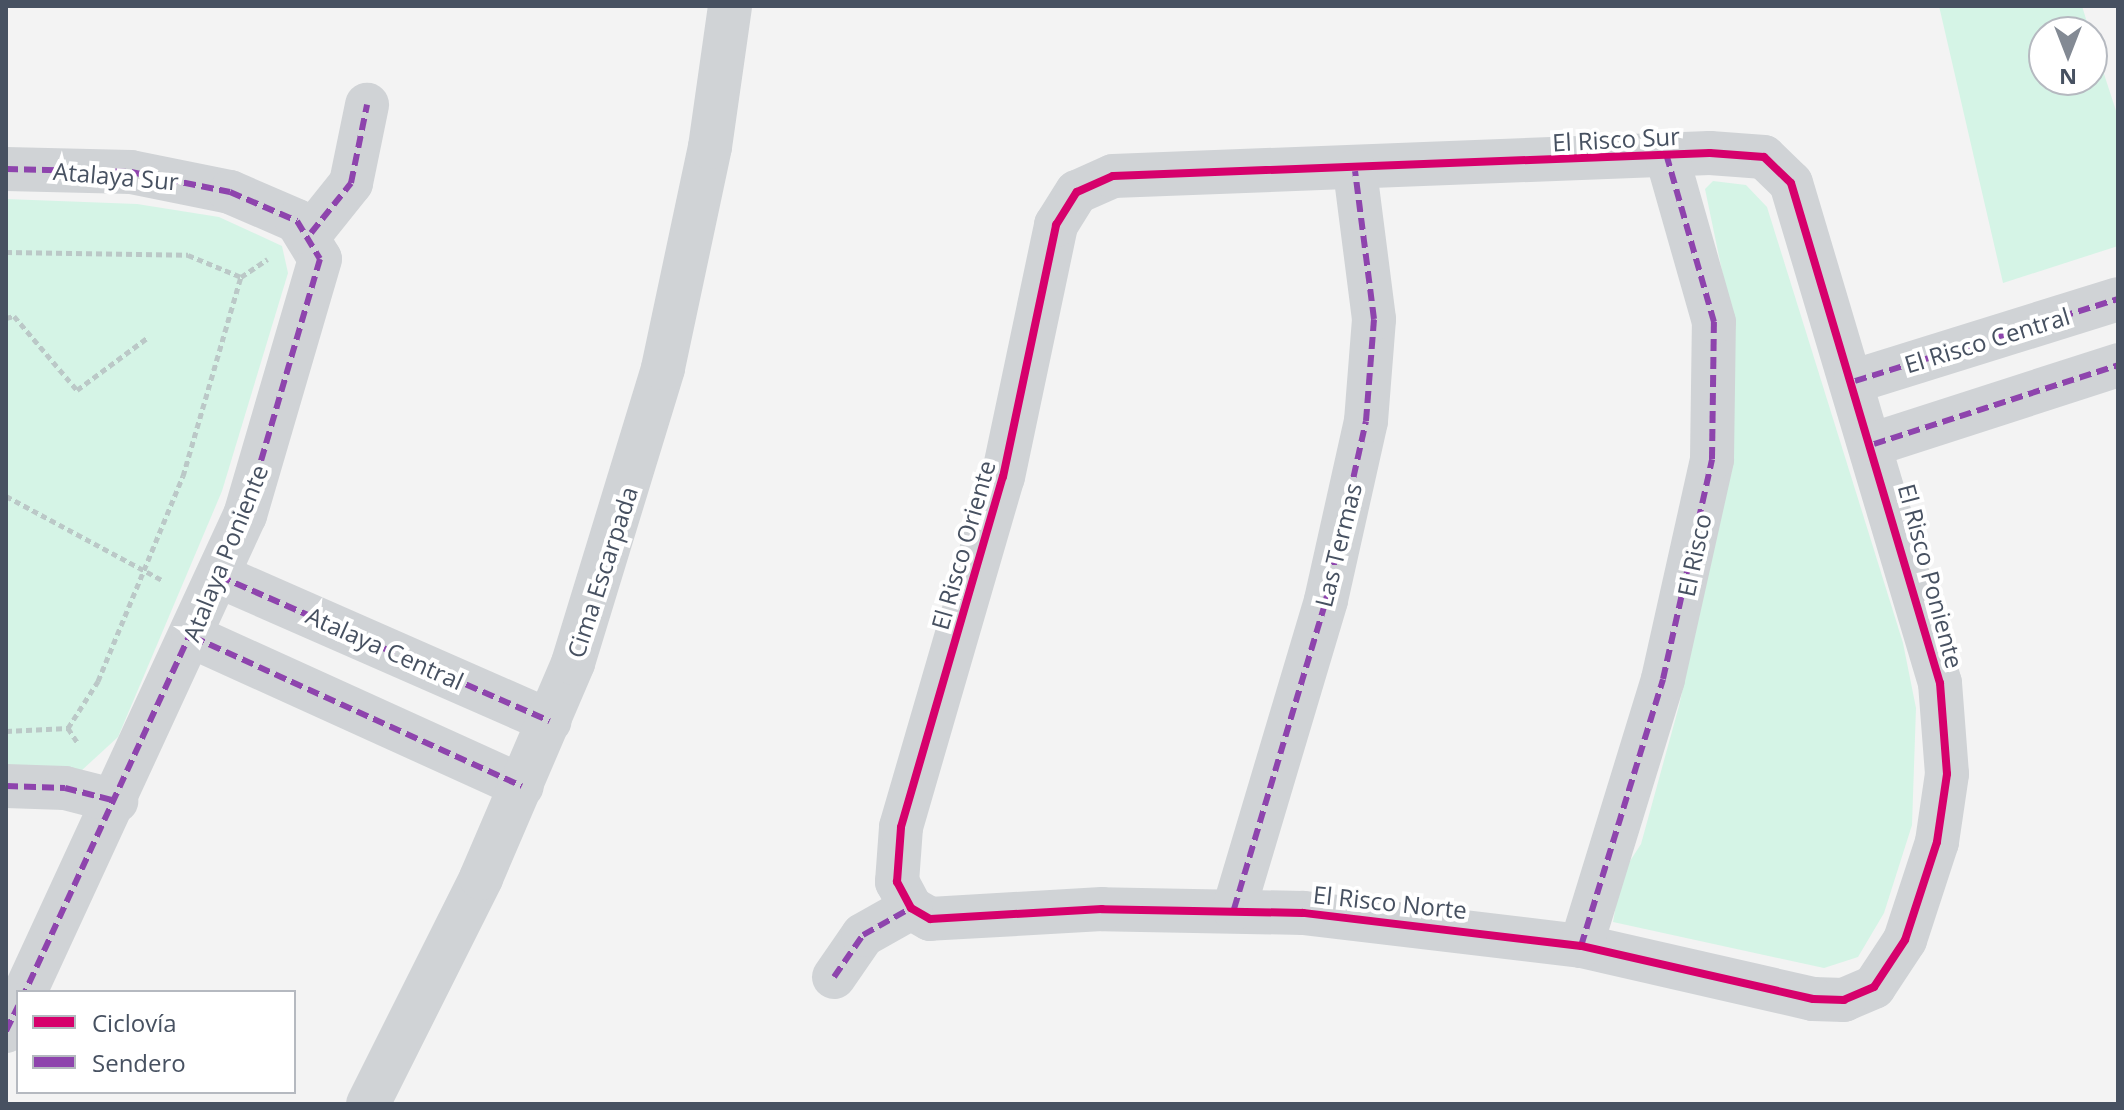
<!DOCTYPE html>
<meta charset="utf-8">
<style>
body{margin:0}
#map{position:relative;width:2124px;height:1110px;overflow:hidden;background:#f3f3f3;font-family:"Open Sans",sans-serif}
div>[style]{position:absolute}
.green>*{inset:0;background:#d5f4e6}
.path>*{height:5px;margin-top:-2.5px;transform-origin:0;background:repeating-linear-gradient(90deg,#bbc8c7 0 6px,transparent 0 10px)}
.minor>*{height:44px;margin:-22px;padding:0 22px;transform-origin:22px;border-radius:22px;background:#d0d3d6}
.quiet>*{height:6px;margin-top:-3px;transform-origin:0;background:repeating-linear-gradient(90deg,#8e44ad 0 12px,transparent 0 18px)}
.cycleway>*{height:8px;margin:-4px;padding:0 4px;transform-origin:4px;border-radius:4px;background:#d6006c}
span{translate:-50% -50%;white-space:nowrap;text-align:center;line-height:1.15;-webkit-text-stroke:8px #fff;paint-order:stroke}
.street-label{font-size:24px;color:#475161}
.frame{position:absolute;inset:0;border:8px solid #475161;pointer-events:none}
.legend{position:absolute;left:16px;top:990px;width:280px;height:104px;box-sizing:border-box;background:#fff;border:2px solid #b5b9c0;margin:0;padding:10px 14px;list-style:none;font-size:24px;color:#475161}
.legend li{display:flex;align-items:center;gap:16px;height:40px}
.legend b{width:40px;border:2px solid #b5b9c0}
.north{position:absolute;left:2028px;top:16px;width:80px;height:80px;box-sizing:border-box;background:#fff;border:2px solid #b5b9c0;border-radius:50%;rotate:180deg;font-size:22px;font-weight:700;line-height:32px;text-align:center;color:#475161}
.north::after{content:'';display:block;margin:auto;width:28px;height:36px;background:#838a94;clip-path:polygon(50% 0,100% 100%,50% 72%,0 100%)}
</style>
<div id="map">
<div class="green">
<i style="clip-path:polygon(1939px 6px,2082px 6px,2090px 32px,2044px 32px,2044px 80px,2092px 80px,2092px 37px,2118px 117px,2118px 246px,2003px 283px)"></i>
<i style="clip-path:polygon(1713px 181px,1746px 185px,1767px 207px,1903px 643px,1916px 708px,1912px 825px,1884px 913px,1858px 957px,1824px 968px,1613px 922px,1621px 875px,1641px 844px,1679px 706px,1725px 488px,1731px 314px,1705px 189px)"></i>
<i style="clip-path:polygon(6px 199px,137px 204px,219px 217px,282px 246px,288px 273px,222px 491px,118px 737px,81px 771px,6px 776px)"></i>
</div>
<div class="path">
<i style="left:6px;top:252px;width:182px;rotate:0.9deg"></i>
<i style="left:188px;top:255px;width:57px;rotate:22.5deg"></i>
<i style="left:6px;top:318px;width:8px;rotate:-14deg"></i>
<i style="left:14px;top:316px;width:97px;rotate:49.6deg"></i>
<i style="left:77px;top:390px;width:87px;rotate:-36.6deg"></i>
<i style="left:6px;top:496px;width:179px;rotate:28.3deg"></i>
<i style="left:68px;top:728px;width:56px;rotate:-57.4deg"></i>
<i style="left:98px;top:681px;width:222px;rotate:-67.5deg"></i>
<i style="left:183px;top:476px;width:207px;rotate:-73.8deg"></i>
<i style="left:241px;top:277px;width:32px;rotate:-34deg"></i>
<i style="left:6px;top:731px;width:62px;rotate:-2.8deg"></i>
<i style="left:68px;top:728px;width:17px;rotate:57deg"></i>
</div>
<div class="minor">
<i style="left:1710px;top:153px;width:54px;rotate:4.2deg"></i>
<i style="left:1764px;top:157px;width:37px;rotate:44deg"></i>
<i style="left:1791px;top:183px;width:522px;rotate:73.41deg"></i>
<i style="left:1940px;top:683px;width:91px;rotate:85.6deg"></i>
<i style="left:1947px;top:774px;width:69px;rotate:98.4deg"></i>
<i style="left:1937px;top:842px;width:103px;rotate:108.1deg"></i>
<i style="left:1905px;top:940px;width:56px;rotate:123.4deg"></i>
<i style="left:1874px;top:987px;width:33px;rotate:157deg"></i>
<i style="left:1844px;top:1000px;width:31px;rotate:-178deg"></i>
<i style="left:1813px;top:999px;width:238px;rotate:-167.1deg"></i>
<i style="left:1581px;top:946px;width:280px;rotate:-173.2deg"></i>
<i style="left:1303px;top:913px;width:201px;rotate:-178.9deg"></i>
<i style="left:1102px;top:909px;width:172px;rotate:176.7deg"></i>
<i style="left:930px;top:919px;width:22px;rotate:-150deg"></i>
<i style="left:911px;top:908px;width:30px;rotate:-118deg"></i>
<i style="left:897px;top:882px;width:55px;rotate:-85.8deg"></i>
<i style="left:901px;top:827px;width:365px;rotate:-73.8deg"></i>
<i style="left:1003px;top:477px;width:258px;rotate:-78.1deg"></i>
<i style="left:1056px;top:225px;width:39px;rotate:-58deg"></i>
<i style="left:1077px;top:192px;width:39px;rotate:-24deg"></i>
<i style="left:1113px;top:176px;width:597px;rotate:-2.21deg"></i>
<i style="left:6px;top:169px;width:125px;rotate:1.4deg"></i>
<i style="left:131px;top:172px;width:101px;rotate:11.4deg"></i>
<i style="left:230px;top:192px;width:73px;rotate:23.4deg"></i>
<i style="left:297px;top:221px;width:44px;rotate:58.8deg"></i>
<i style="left:320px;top:259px;width:267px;rotate:106.3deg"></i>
<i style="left:245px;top:515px;width:525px;rotate:114.76deg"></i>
<i style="left:311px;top:233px;width:64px;rotate:-51.3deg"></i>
<i style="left:351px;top:183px;width:80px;rotate:-78.4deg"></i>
<i style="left:1855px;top:381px;width:275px;rotate:-17.3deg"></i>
<i style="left:1874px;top:444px;width:256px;rotate:-17.9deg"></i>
<i style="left:219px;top:576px;width:361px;rotate:23.7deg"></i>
<i style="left:193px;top:637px;width:361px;rotate:24.4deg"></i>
<i style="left:6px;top:786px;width:59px;rotate:1.9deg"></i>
<i style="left:65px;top:788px;width:53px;rotate:14.3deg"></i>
<i style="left:1234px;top:909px;width:322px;rotate:-73.4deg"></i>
<i style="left:1326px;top:600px;width:183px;rotate:-77.4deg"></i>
<i style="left:1366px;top:421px;width:102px;rotate:-85.5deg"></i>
<i style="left:1374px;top:319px;width:149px;rotate:-97.3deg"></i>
<i style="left:1581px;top:946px;width:279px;rotate:-72.9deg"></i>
<i style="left:1663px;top:679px;width:225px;rotate:-77.4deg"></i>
<i style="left:1712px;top:459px;width:137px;rotate:-89.2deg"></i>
<i style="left:1714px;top:322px;width:172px;rotate:-105.9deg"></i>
<i style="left:834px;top:977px;width:51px;rotate:-55.4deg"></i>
<i style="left:863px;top:935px;width:55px;rotate:-29.4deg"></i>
<i style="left:6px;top:1031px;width:28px;rotate:-64deg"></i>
<i style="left:368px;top:1104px;width:253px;rotate:-63.4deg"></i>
<i style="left:481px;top:878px;width:234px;rotate:-66.8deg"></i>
<i style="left:573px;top:663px;width:308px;rotate:-73deg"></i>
<i style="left:663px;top:368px;width:226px;rotate:-78deg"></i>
<i style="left:710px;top:147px;width:142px;rotate:-81.9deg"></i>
</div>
<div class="quiet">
<i style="left:6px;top:169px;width:125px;rotate:1.4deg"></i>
<i style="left:131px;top:172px;width:101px;rotate:11.4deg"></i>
<i style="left:230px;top:192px;width:73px;rotate:23.4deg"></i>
<i style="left:297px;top:221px;width:44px;rotate:58.8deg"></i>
<i style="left:320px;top:259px;width:267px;rotate:106.3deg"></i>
<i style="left:245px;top:515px;width:525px;rotate:114.76deg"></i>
<i style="left:311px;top:233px;width:64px;rotate:-51.3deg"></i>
<i style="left:351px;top:183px;width:80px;rotate:-78.4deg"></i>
<i style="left:1855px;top:381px;width:275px;rotate:-17.3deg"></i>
<i style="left:1874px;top:444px;width:256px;rotate:-17.9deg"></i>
<i style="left:219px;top:576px;width:361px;rotate:23.7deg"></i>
<i style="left:193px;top:637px;width:361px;rotate:24.4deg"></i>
<i style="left:6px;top:786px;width:59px;rotate:1.9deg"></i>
<i style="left:65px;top:788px;width:53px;rotate:14.3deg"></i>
<i style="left:1234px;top:909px;width:322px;rotate:-73.4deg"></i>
<i style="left:1326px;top:600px;width:183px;rotate:-77.4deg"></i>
<i style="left:1366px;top:421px;width:102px;rotate:-85.5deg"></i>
<i style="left:1374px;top:319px;width:149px;rotate:-97.3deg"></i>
<i style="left:1581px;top:946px;width:279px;rotate:-72.9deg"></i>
<i style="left:1663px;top:679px;width:225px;rotate:-77.4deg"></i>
<i style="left:1712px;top:459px;width:137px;rotate:-89.2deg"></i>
<i style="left:1714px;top:322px;width:172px;rotate:-105.9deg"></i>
<i style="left:834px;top:977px;width:51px;rotate:-55.4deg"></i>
<i style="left:863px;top:935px;width:55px;rotate:-29.4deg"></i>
<i style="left:6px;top:1031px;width:28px;rotate:-64deg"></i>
</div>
<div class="cycleway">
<i style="left:1710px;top:153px;width:54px;rotate:4.2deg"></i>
<i style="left:1764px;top:157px;width:37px;rotate:44deg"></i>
<i style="left:1791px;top:183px;width:522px;rotate:73.41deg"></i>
<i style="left:1940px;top:683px;width:91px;rotate:85.6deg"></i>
<i style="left:1947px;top:774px;width:69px;rotate:98.4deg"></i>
<i style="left:1937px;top:842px;width:103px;rotate:108.1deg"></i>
<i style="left:1905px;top:940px;width:56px;rotate:123.4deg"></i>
<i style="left:1874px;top:987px;width:33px;rotate:157deg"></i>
<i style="left:1844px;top:1000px;width:31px;rotate:-178deg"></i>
<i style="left:1813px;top:999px;width:238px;rotate:-167.1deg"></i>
<i style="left:1581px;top:946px;width:280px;rotate:-173.2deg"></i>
<i style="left:1303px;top:913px;width:201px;rotate:-178.9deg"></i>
<i style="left:1102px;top:909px;width:172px;rotate:176.7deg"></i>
<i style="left:930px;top:919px;width:22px;rotate:-150deg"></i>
<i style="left:911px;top:908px;width:30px;rotate:-118deg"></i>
<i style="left:897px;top:882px;width:55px;rotate:-85.8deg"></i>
<i style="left:901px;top:827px;width:365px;rotate:-73.8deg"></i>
<i style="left:1003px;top:477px;width:258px;rotate:-78.1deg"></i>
<i style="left:1056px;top:225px;width:39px;rotate:-58deg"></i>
<i style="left:1077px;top:192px;width:39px;rotate:-24deg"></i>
<i style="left:1113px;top:176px;width:597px;rotate:-2.21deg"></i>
</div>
<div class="street-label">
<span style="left:1616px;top:139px;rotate:-3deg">El Risco Sur</span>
<span style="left:116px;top:176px;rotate:5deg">Atalaya Sur</span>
<span style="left:1987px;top:340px;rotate:-17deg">El Risco Central</span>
<span style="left:963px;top:545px;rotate:-74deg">El Risco Oriente</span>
<span style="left:1338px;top:545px;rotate:-76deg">Las Termas</span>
<span style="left:225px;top:553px;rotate:-68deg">Atalaya Poniente</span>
<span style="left:1694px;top:555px;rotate:-78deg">El Risco</span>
<span style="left:602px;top:572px;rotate:-72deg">Cima Escarpada</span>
<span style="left:1931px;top:576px;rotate:75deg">El Risco Poniente</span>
<span style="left:385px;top:648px;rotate:24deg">Atalaya Central</span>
<span style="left:1390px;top:902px;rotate:6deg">El Risco Norte</span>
</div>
<div class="frame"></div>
<ul class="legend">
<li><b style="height:10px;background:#d6006c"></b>Ciclovía</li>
<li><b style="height:10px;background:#8e44ad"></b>Sendero</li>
</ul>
<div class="north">N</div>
</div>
